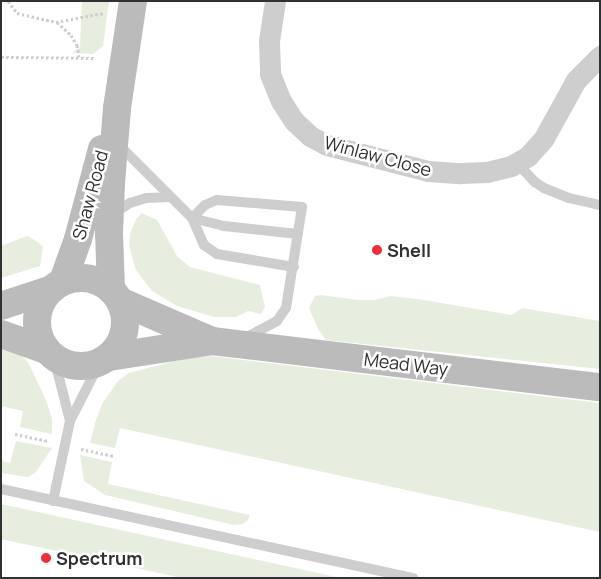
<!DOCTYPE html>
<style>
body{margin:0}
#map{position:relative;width:601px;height:579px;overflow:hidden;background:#fff;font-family:Manrope,sans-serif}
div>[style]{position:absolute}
.green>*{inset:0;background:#e7eedf}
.path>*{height:3px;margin-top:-1.5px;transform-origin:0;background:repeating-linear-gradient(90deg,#cecece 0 2.5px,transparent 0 5px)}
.lane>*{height:10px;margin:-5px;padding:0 5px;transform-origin:5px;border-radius:5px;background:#cecece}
.street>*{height:21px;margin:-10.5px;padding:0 10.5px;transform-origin:10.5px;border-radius:10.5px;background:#cecece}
.secondary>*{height:28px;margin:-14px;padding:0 14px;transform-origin:14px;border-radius:14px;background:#bbb}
.secondary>.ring{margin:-14px;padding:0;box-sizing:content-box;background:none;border:28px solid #bbb;border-radius:50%}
.dots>*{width:14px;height:14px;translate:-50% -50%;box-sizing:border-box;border:2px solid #fff;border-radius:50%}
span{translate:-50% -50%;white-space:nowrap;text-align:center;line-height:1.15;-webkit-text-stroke:5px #fff;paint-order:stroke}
.street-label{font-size:18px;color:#313131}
.poi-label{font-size:18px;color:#313131;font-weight:700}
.left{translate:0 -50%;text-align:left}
.frame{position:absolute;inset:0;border:2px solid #313131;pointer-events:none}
</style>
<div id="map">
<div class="green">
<i style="clip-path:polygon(82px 1px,109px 1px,103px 46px,93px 54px,72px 53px,80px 47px)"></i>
<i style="clip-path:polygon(142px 213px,157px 220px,177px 256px,190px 267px,260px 285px,265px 307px,261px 314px,248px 311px,236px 317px,214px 317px,177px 306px,152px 291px,136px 270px,129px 246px,130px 234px,136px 219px)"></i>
<i style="clip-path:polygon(27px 236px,38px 242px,43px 247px,40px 266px,1px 278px,1px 246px)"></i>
<i style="clip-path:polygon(321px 295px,358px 300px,375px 300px,390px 296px,418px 299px,512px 315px,522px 308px,600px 321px,600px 369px,326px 340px,318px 329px,309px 308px,315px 296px)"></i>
<i style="clip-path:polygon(1px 345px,18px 353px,28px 362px,46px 400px,52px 419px,52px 434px,20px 427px,23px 411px,1px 406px)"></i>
<i style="clip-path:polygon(211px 356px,600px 403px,600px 532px,120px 428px,115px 448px,90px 443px,95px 423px,102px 404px,118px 381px,129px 373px,182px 359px)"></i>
<i style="clip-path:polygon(16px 441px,52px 448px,36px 472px,28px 477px,1px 473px,1px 461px,10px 463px)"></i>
<i style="clip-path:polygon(80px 455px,112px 462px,108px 484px,250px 515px,248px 520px,243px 524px,234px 525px,105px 495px,84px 481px)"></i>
<i style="clip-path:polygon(1px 504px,341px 578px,182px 578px,1px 539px)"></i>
</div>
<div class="path">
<i style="left:8px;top:1px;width:15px;rotate:53deg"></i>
<i style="left:17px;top:13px;width:40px;rotate:13deg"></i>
<i style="left:56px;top:22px;width:49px;rotate:-10.6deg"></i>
<i style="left:57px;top:22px;width:19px;rotate:43deg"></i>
<i style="left:71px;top:35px;width:12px;rotate:59deg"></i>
<i style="left:77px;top:45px;width:12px;rotate:81deg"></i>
<i style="left:1px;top:57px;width:93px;rotate:0.6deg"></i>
<i style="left:15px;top:434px;width:34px;rotate:12deg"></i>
<i style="left:81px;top:449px;width:34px;rotate:12deg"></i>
</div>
<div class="lane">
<i style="left:118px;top:144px;width:105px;rotate:45deg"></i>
<i style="left:192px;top:218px;width:33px;rotate:14deg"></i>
<i style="left:224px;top:226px;width:74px;rotate:6.2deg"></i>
<i style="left:517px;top:163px;width:26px;rotate:47deg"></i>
<i style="left:535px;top:182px;width:11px;rotate:34deg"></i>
<i style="left:544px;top:188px;width:27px;rotate:22deg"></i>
<i style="left:569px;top:198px;width:32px;rotate:13deg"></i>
<i style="left:113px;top:214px;width:20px;rotate:-33deg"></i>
<i style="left:130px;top:203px;width:17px;rotate:-17deg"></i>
<i style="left:146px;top:198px;width:25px;rotate:-2deg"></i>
<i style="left:192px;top:218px;width:18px;rotate:-45deg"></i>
<i style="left:205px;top:205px;width:13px;rotate:-23deg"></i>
<i style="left:217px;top:200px;width:85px;rotate:4.7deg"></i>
<i style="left:302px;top:207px;width:102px;rotate:99deg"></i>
<i style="left:286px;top:308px;width:16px;rotate:125deg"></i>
<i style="left:277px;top:321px;width:36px;rotate:152deg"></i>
<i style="left:192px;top:218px;width:30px;rotate:66deg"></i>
<i style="left:204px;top:245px;width:16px;rotate:35deg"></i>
<i style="left:217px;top:254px;width:78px;rotate:9.6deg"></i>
<i style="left:54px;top:358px;width:65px;rotate:75.7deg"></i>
<i style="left:1px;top:489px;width:422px;rotate:12.2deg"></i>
<i style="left:53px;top:501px;width:82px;rotate:-78deg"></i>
<i style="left:70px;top:421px;width:66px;rotate:-63deg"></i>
</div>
<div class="street">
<i style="left:275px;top:1px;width:40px;rotate:98.5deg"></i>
<i style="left:269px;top:41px;width:33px;rotate:88deg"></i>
<i style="left:270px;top:74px;width:29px;rotate:68deg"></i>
<i style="left:281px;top:101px;width:24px;rotate:57deg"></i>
<i style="left:294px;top:121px;width:22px;rotate:43deg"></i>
<i style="left:310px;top:136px;width:19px;rotate:28deg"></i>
<i style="left:327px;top:145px;width:104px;rotate:14.4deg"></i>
<i style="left:428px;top:171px;width:32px;rotate:4deg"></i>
<i style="left:460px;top:173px;width:27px;rotate:-2deg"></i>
<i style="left:487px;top:172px;width:25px;rotate:-14deg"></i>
<i style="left:511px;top:166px;width:20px;rotate:-30deg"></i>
<i style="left:528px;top:156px;width:24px;rotate:-48deg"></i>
<i style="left:544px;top:138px;width:66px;rotate:-61.1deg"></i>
<i style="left:576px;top:80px;width:34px;rotate:-45deg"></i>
</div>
<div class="secondary">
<i class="ring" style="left:37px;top:278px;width:60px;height:60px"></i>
<i style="left:63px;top:281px;width:45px;rotate:-70.3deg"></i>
<i style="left:78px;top:239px;width:93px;rotate:-75.1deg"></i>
<i style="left:111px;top:290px;width:57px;rotate:-92deg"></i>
<i style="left:109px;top:233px;width:50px;rotate:-87.7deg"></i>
<i style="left:111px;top:183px;width:75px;rotate:-85.4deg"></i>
<i style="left:117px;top:108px;width:108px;rotate:-81.5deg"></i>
<i style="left:120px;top:301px;width:100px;rotate:23.5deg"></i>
<i style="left:1px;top:306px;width:54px;rotate:-18.4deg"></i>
<i style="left:1px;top:334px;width:48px;rotate:19.6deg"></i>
<i style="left:109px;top:357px;width:104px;rotate:-8.8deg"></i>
<i style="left:212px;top:341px;width:391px;rotate:6.8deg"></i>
</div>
<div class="dots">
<i style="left:377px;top:250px;background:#ee2e3a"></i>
<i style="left:46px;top:558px;background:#ee2e3a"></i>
</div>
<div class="street-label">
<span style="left:378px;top:156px;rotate:15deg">Winlaw Close</span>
<span style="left:90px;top:195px;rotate:-75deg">Shaw Road</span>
<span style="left:406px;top:364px;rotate:7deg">Mead Way</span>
</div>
<div class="poi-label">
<span class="left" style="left:387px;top:250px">Shell</span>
<span class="left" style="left:56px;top:558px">Spectrum</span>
</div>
<div class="frame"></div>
</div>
